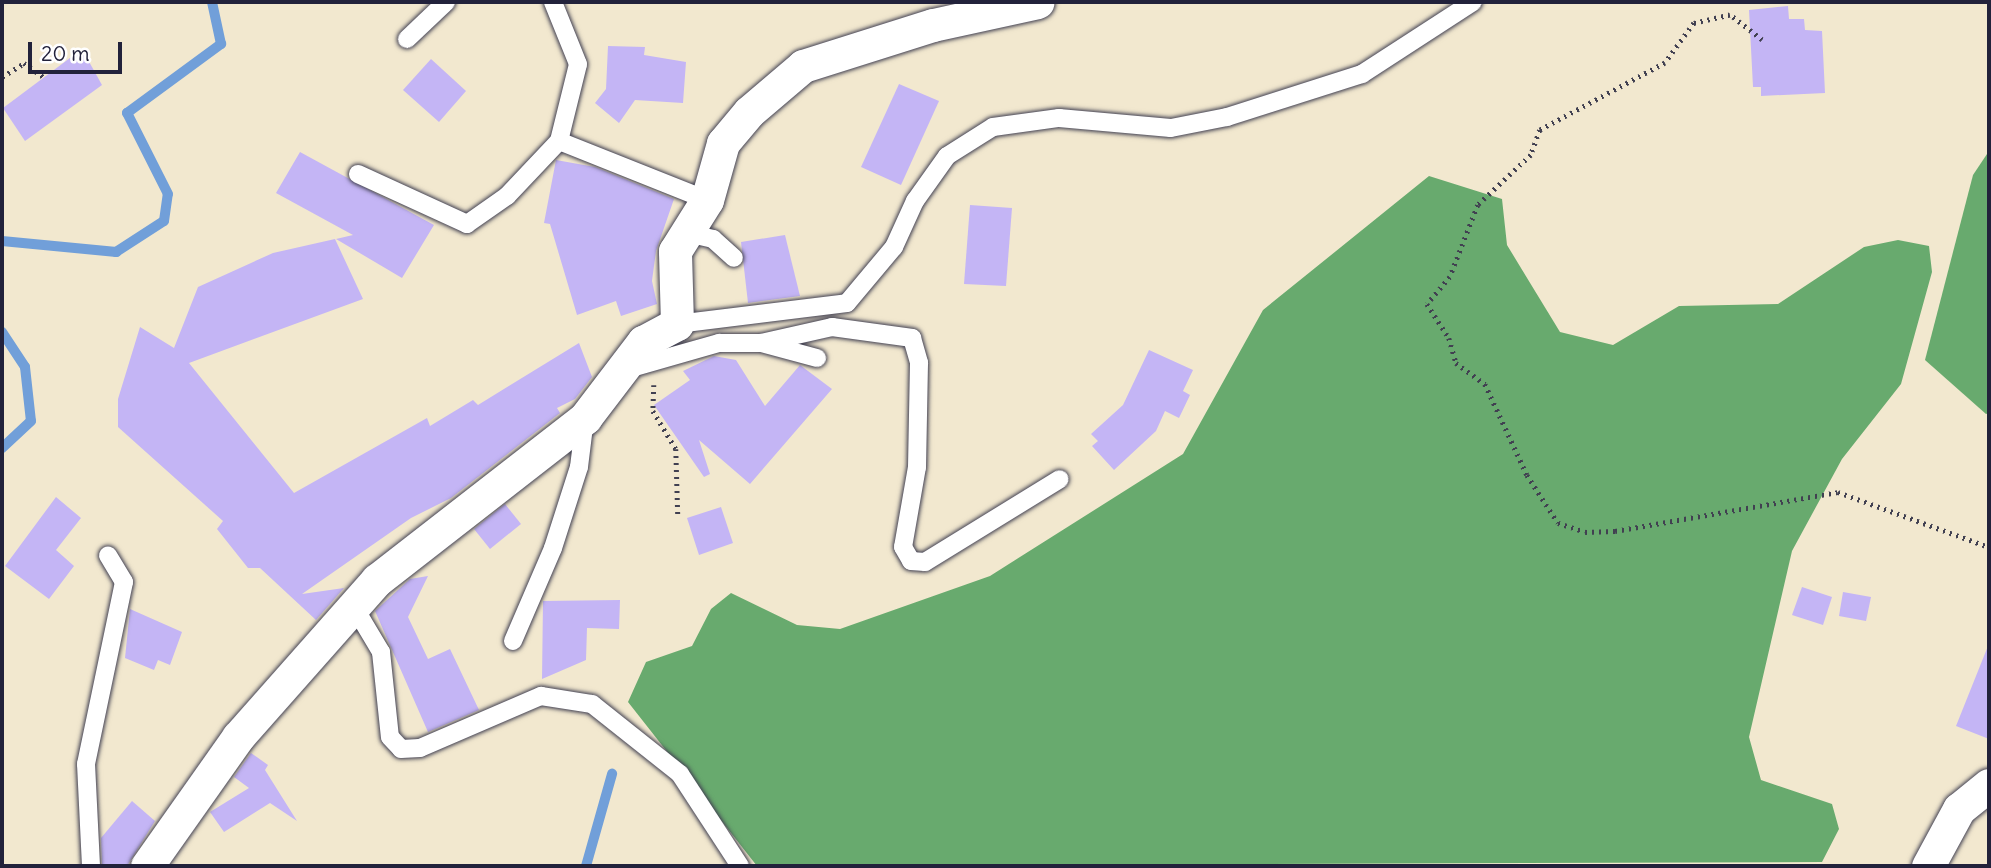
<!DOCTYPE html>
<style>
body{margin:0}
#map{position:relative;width:1991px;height:868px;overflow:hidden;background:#f2e8cf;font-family:Delius,sans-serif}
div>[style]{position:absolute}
.forest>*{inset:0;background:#68aa6e}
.stream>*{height:10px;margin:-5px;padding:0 5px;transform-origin:5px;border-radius:5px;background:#719fd9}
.building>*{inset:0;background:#c4b5f5}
.path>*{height:4.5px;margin-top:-2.25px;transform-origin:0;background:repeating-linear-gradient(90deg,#414051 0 2px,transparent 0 7px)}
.roads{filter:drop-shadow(0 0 2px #414051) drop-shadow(0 0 2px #414051)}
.lane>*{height:18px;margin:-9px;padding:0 9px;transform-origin:9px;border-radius:9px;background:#fff}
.street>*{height:33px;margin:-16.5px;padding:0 16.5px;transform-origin:16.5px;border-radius:16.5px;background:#fff}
span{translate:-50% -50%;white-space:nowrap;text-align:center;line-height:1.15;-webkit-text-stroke:6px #fff;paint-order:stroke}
.frame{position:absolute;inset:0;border:4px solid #22223b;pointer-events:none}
.scale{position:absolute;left:28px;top:42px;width:94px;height:32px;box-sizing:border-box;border:4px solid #22223b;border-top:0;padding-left:9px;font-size:21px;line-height:24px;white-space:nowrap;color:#22223b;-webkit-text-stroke:5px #fff;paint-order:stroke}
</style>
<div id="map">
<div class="forest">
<i style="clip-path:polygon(1989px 151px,1989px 413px,1986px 414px,1925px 360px,1973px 175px)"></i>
<i style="clip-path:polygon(1429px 176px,1502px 199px,1507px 245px,1560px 332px,1613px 345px,1679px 306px,1778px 304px,1864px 247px,1898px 240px,1929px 246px,1932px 272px,1901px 384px,1842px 459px,1792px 551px,1749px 737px,1761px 780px,1832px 804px,1839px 829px,1822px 862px,757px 866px,628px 702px,646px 662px,692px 646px,711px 609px,731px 593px,797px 625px,840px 629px,990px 576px,1183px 454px,1263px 310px)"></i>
</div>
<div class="stream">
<i style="left:2px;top:241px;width:115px;rotate:5.5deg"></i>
<i style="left:116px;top:252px;width:57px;rotate:-32.9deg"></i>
<i style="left:164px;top:221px;width:27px;rotate:-82deg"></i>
<i style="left:168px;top:194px;width:91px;rotate:-116.8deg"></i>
<i style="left:127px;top:113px;width:117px;rotate:-36.3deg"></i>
<i style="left:221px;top:44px;width:43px;rotate:-102.1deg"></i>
<i style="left:2px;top:332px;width:42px;rotate:56.7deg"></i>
<i style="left:25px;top:367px;width:54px;rotate:83.7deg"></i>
<i style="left:31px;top:421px;width:40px;rotate:137deg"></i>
<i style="left:586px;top:866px;width:96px;rotate:-74.2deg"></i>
</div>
<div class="building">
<i style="clip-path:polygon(1788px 6px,1789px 19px,1804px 19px,1805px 30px,1822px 31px,1825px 93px,1761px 96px,1761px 87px,1753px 87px,1749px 10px)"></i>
<i style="clip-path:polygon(608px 46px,645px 47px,644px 55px,686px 62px,683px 103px,635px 100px,619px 123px,595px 103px,606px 89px)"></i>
<i style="clip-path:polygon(82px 49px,102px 85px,25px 141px,3px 108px)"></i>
<i style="clip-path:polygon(431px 59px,466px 91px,439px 122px,403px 90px)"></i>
<i style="clip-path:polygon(899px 84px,939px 101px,901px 185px,861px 167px)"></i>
<i style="clip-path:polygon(300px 152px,434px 225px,402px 278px,336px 239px,353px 235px,276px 193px)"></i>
<i style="clip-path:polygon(556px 160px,595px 167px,674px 199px,656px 251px,652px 281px,657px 304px,621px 316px,616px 301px,577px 315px,550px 224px,544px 223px)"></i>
<i style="clip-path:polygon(970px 205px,1012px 208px,1006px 286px,964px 284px)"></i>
<i style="clip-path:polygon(785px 235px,800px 296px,748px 303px,741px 242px)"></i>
<i style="clip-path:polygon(335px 239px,363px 299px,189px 363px,294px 493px,427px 418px,430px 426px,473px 400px,478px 405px,579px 343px,592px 377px,575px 399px,557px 408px,560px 413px,451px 498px,411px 518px,302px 594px,344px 588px,316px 620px,260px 568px,248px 568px,217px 529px,223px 521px,118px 427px,118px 399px,140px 327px,174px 348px,198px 287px,273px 253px)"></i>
<i style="clip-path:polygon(1149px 350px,1193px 370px,1183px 391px,1190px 395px,1179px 418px,1165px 411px,1156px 431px,1114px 470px,1092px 446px,1098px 441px,1091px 434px,1123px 405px)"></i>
<i style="clip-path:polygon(714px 356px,736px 360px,765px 406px,800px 365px,832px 389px,750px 484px,699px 440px,710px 474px,704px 477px,654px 405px,690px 380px,683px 371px)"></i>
<i style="clip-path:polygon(56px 497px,81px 518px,56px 550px,74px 566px,49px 599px,5px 566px)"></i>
<i style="clip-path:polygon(505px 504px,521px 524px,490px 549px,474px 529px)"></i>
<i style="clip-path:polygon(721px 507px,733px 543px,699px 555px,687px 518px)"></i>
<i style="clip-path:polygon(428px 576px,408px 617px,428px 659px,450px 649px,479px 710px,428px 732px,375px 611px,410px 579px)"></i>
<i style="clip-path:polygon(1802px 587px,1832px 597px,1823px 625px,1792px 615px)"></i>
<i style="clip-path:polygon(1843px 592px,1871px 597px,1866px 621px,1839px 616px)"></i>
<i style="clip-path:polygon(620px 600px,619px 629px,587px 628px,586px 660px,542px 679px,543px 601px)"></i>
<i style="clip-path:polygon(130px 609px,182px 632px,170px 665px,158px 660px,154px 670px,125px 658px)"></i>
<i style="clip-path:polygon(1988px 646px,1989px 647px,1989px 739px,1956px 726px)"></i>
<i style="clip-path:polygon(251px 753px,268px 765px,265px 770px,297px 821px,270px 803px,224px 832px,210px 812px,249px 788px,234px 777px)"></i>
<i style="clip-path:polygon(132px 801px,155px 821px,127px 866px,102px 866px,101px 838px)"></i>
</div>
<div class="path">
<i style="left:1762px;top:40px;width:41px;rotate:-142deg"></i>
<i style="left:1730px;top:15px;width:37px;rotate:167deg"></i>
<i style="left:1694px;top:23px;width:49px;rotate:125.9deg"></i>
<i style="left:1665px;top:63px;width:142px;rotate:151.8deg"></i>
<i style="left:1540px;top:130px;width:27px;rotate:110deg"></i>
<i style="left:1531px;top:155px;width:73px;rotate:136.7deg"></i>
<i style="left:1478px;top:205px;width:77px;rotate:111.3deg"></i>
<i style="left:1450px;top:277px;width:35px;rotate:130deg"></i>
<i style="left:1427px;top:304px;width:40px;rotate:57.1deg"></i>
<i style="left:1449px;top:338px;width:26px;rotate:74deg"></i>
<i style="left:1456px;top:363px;width:36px;rotate:36deg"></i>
<i style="left:1485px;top:384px;width:100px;rotate:65.2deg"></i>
<i style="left:1527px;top:475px;width:57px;rotate:57.1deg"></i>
<i style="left:1558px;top:523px;width:28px;rotate:18deg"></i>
<i style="left:1585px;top:532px;width:30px;rotate:-2deg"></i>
<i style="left:1615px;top:531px;width:226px;rotate:-9.9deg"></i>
<i style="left:1838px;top:492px;width:161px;rotate:20deg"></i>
<i style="left:2px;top:77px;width:26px;rotate:-32deg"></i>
<i style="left:24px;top:63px;width:24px;rotate:36deg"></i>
<i style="left:654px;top:385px;width:26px;rotate:92deg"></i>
<i style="left:653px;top:411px;width:44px;rotate:58.8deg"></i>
<i style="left:676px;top:449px;width:67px;rotate:88.3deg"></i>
</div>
<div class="roads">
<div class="lane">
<i style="left:407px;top:39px;width:54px;rotate:-43.5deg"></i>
<i style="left:559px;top:141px;width:159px;rotate:21.7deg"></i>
<i style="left:358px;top:174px;width:120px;rotate:24.6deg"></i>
<i style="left:467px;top:224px;width:49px;rotate:-35deg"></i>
<i style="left:507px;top:196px;width:76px;rotate:-46.6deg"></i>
<i style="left:559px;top:141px;width:79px;rotate:-76.1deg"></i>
<i style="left:578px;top:64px;width:67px;rotate:-112deg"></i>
<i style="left:687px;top:233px;width:27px;rotate:13deg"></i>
<i style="left:713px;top:239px;width:28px;rotate:42deg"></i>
<i style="left:677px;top:324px;width:171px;rotate:-7deg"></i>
<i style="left:847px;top:303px;width:73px;rotate:-50deg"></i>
<i style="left:894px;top:247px;width:51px;rotate:-65.5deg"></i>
<i style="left:915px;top:201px;width:55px;rotate:-54.6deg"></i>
<i style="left:947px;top:156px;width:54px;rotate:-32.2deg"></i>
<i style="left:993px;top:127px;width:67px;rotate:-7.8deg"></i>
<i style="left:1059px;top:118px;width:112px;rotate:5.1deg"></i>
<i style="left:1171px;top:128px;width:57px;rotate:-11.1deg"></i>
<i style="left:1227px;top:117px;width:142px;rotate:-17.7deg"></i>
<i style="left:1362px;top:74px;width:132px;rotate:-33deg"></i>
<i style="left:761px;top:343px;width:73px;rotate:-12.7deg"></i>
<i style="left:832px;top:327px;width:81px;rotate:7.8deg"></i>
<i style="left:912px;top:338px;width:26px;rotate:74deg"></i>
<i style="left:919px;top:363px;width:104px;rotate:91.1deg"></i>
<i style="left:917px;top:467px;width:81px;rotate:99.9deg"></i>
<i style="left:903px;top:547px;width:16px;rotate:60deg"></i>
<i style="left:911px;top:561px;width:14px;rotate:4deg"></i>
<i style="left:925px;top:562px;width:158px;rotate:-31.6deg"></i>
<i style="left:624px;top:370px;width:99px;rotate:-15.9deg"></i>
<i style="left:719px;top:343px;width:42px"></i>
<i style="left:761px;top:343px;width:58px;rotate:15deg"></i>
<i style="left:353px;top:605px;width:55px;rotate:59.2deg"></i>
<i style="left:381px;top:652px;width:85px;rotate:84deg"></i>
<i style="left:390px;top:737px;width:16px;rotate:47deg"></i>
<i style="left:401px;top:749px;width:19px;rotate:-3deg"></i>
<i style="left:420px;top:748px;width:132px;rotate:-23.3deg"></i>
<i style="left:541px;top:696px;width:52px;rotate:8.9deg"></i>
<i style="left:592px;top:704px;width:112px;rotate:38.5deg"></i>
<i style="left:680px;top:774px;width:110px;rotate:56.9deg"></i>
<i style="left:513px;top:641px;width:101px;rotate:-66.7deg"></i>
<i style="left:553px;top:548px;width:85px;rotate:-72.2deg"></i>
<i style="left:579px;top:467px;width:49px;rotate:-83deg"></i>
<i style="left:91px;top:866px;width:102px;rotate:-92.8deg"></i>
<i style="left:86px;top:764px;width:186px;rotate:-78.2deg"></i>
<i style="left:124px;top:582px;width:31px;rotate:-121deg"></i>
</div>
<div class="street">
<i style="left:147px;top:866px;width:158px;rotate:-54.8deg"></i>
<i style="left:238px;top:737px;width:210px;rotate:-48.5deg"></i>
<i style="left:377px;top:580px;width:264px;rotate:-37.9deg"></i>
<i style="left:585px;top:418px;width:96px;rotate:-52.7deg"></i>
<i style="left:643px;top:342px;width:38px;rotate:-28deg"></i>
<i style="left:677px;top:324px;width:73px;rotate:-91.6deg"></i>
<i style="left:675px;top:251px;width:60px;rotate:-57.9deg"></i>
<i style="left:707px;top:200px;width:59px;rotate:-74.3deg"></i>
<i style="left:723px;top:143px;width:40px;rotate:-50deg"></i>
<i style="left:749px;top:112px;width:71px;rotate:-40.4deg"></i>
<i style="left:803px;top:66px;width:136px;rotate:-17.5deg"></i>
<i style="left:933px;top:25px;width:107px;rotate:-12.4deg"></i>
<i style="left:1928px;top:866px;width:65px;rotate:-61.5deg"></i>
<i style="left:1959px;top:809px;width:38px;rotate:-39deg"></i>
</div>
</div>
<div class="frame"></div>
<div class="scale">20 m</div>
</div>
